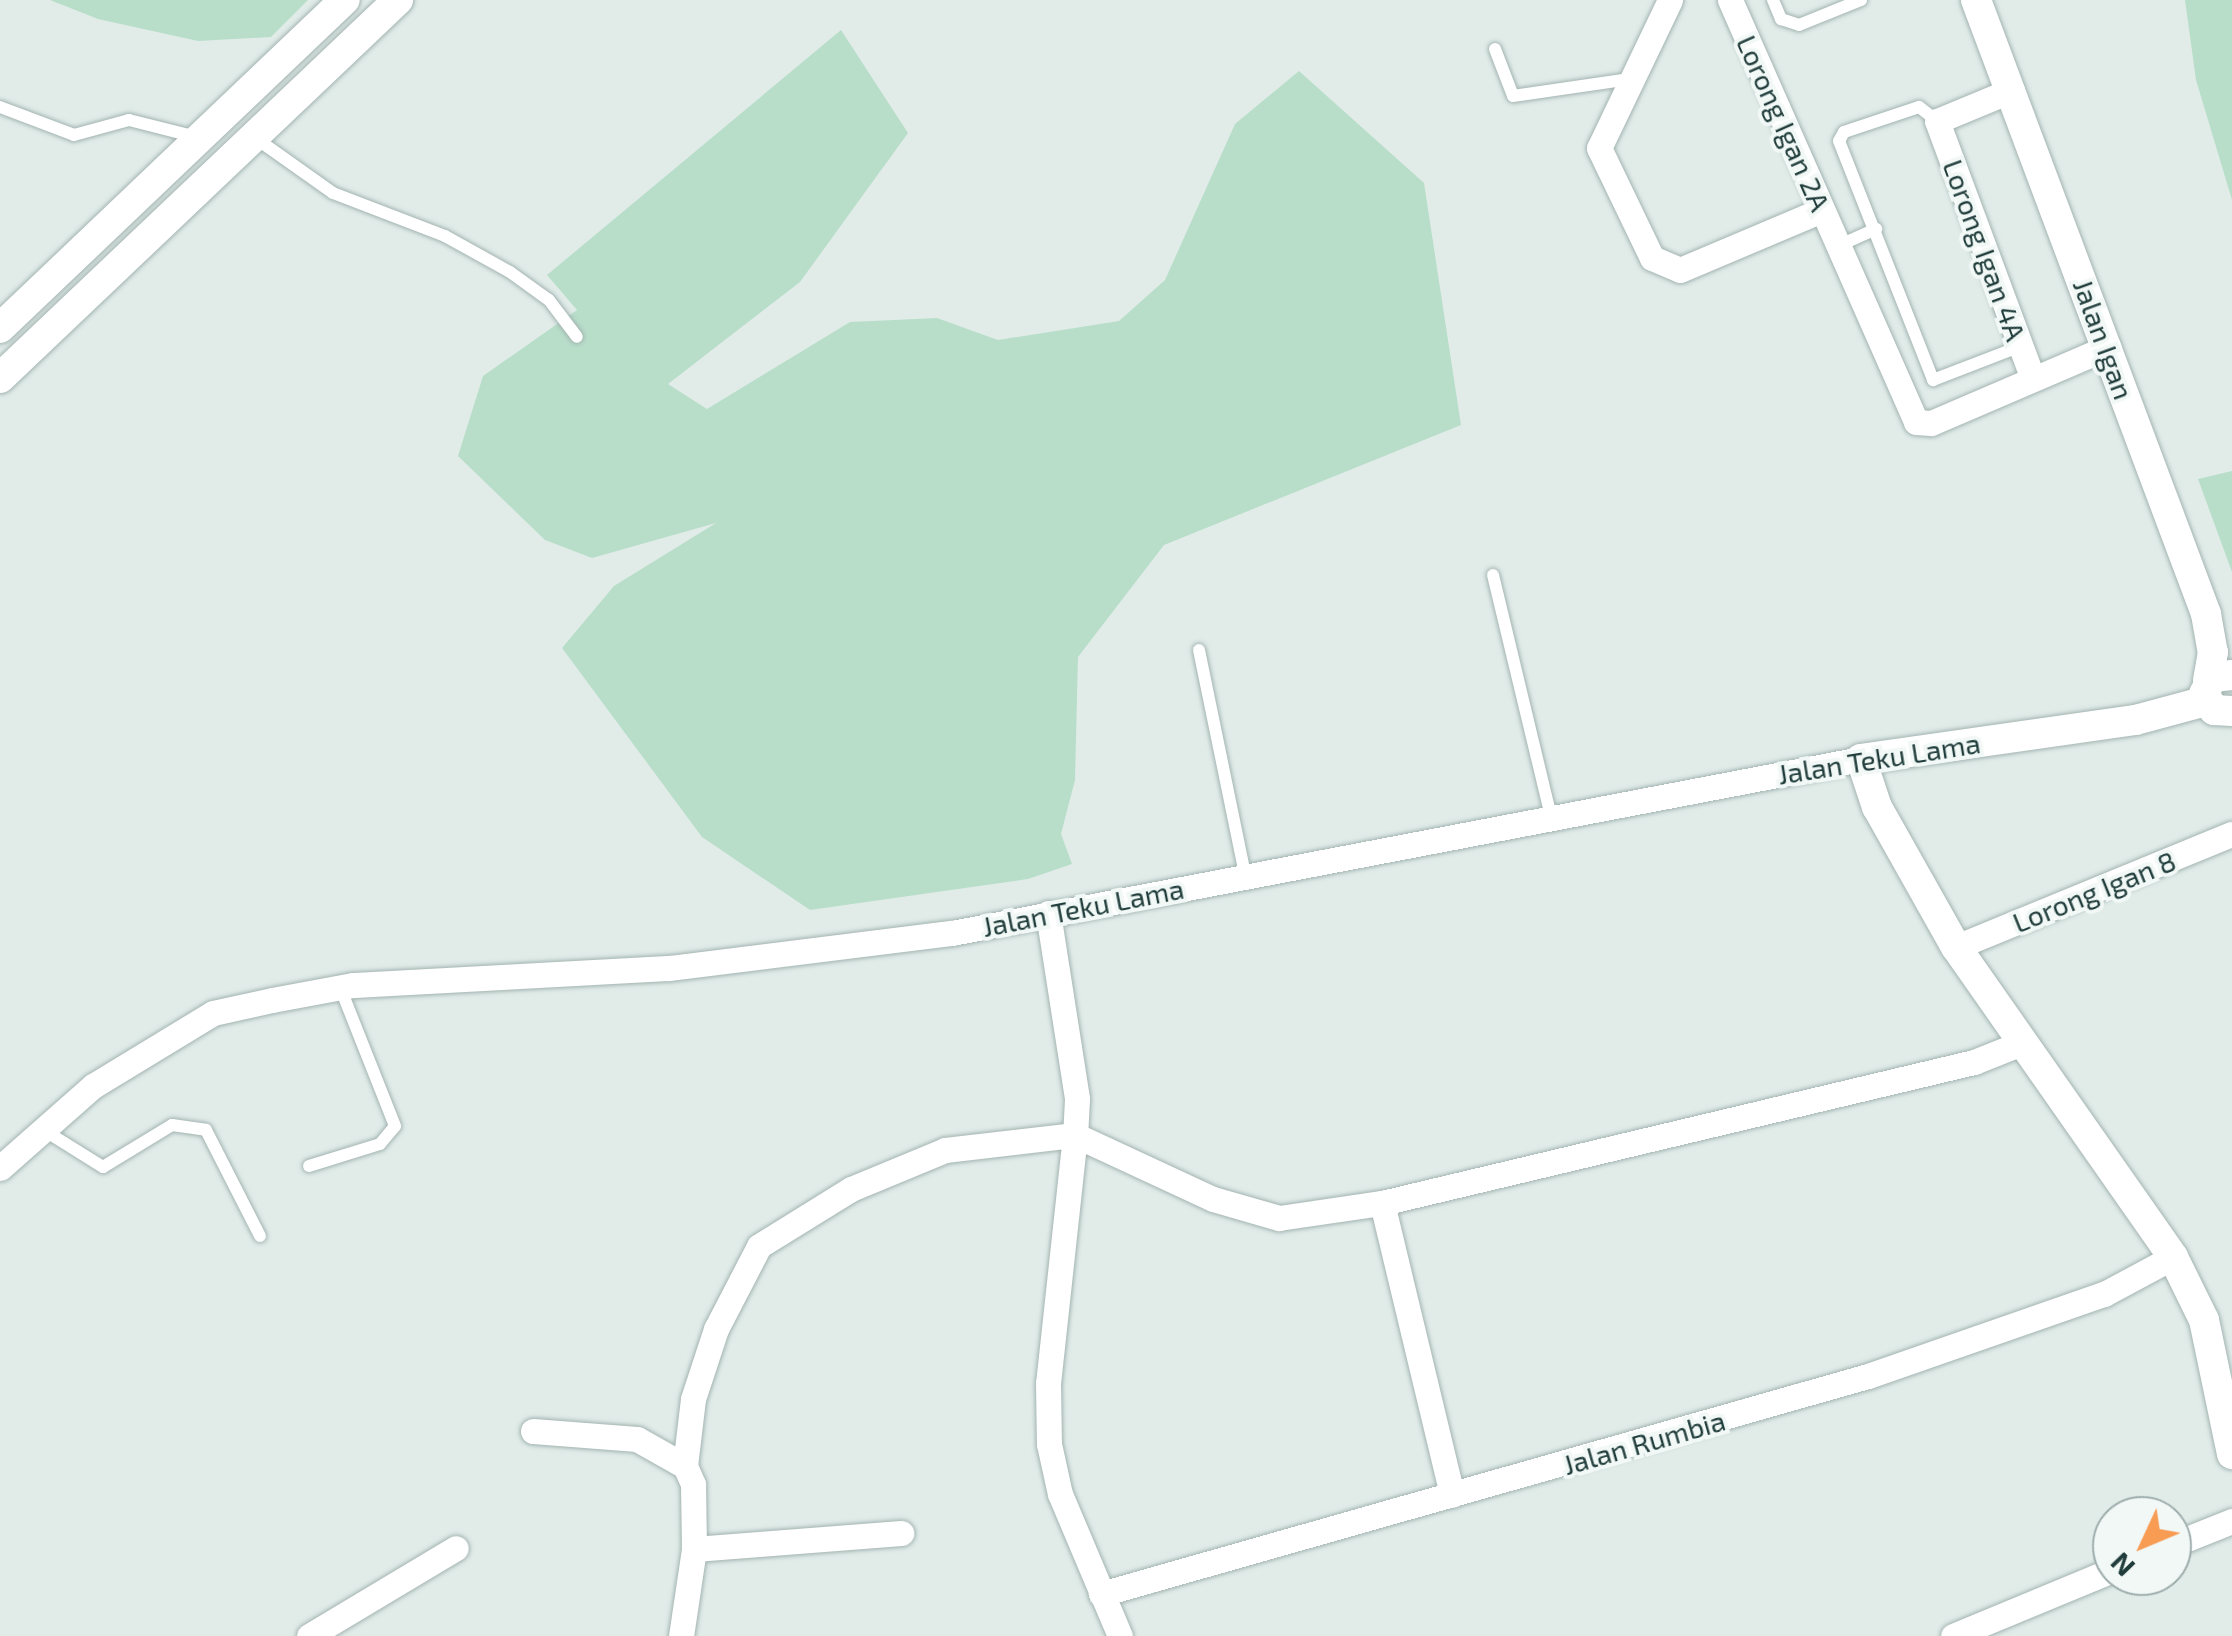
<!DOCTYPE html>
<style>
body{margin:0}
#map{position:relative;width:2232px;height:1636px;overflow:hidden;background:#e1ece9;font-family:"Exo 2",sans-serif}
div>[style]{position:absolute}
.green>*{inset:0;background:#b8deca}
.roads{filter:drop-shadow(0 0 2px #a3b4b1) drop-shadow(0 0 2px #a3b4b1)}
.lane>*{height:12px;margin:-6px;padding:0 6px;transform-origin:6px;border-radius:6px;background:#fff}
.street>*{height:25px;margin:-12.5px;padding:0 12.5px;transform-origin:12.5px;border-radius:12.5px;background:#fff}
.secondary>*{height:30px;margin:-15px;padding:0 15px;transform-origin:15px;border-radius:15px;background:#fff}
span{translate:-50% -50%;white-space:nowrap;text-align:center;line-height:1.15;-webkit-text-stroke:8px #f1f8f6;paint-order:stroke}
.street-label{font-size:28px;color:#203d3b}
.north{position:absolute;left:2092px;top:1496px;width:100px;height:100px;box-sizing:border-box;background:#f1f8f6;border:2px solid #9dadab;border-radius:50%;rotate:226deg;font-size:28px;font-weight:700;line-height:40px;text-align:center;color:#203d3b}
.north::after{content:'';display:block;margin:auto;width:35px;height:45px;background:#f89b53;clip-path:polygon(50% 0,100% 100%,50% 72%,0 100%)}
</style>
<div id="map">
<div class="green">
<i style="clip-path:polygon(50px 0,308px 0,271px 37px,198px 41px,98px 19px)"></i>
<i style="clip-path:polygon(2185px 0,2232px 0,2232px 200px,2196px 80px)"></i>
<i style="clip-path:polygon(841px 30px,908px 133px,800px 282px,668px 384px,707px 409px,850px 322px,937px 318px,998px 340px,1119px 321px,1165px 280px,1235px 124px,1299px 71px,1424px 183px,1461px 425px,1164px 545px,1078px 657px,1075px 780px,1061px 834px,1072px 864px,1028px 879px,810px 910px,702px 837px,562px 648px,614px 586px,716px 523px,592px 558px,545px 540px,458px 456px,483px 376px,577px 310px,547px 275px)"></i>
<i style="clip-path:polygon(2232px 471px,2232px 572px,2198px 479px)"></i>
</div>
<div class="roads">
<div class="lane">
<i style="left:1773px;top:0;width:21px;rotate:67deg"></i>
<i style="left:1781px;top:19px;width:19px;rotate:18deg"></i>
<i style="left:1799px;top:25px;width:67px;rotate:-22deg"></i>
<i style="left:1495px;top:49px;width:50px;rotate:69deg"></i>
<i style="left:1513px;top:96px;width:118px;rotate:-8.3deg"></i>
<i style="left:0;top:107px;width:79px;rotate:20.7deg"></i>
<i style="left:74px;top:135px;width:57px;rotate:-15.3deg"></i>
<i style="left:129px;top:120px;width:69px;rotate:14.2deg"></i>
<i style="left:1937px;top:121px;width:23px;rotate:-142deg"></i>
<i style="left:1919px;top:107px;width:79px;rotate:161.6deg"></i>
<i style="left:1844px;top:132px;width:10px;rotate:119deg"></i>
<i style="left:1839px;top:141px;width:257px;rotate:68.5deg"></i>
<i style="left:1933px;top:380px;width:94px;rotate:-21.1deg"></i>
<i style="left:254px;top:137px;width:97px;rotate:35.3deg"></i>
<i style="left:333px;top:193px;width:120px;rotate:21deg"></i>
<i style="left:445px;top:236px;width:74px;rotate:29deg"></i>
<i style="left:510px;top:272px;width:48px;rotate:35.7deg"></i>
<i style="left:549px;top:300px;width:46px;rotate:52.9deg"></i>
<i style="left:1838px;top:246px;width:42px;rotate:-24.1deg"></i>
<i style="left:1493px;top:575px;width:249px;rotate:76.5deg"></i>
<i style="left:1199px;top:650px;width:230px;rotate:78.4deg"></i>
<i style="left:42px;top:1129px;width:72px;rotate:31.9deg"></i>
<i style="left:103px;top:1167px;width:81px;rotate:-31.3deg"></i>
<i style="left:172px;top:1125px;width:34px;rotate:8deg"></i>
<i style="left:206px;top:1130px;width:119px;rotate:63deg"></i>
<i style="left:309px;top:1166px;width:74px;rotate:-17.2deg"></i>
<i style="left:380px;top:1144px;width:23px;rotate:-50deg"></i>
<i style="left:395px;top:1126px;width:149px;rotate:-111.6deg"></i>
</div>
<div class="street">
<i style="left:1670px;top:0;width:164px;rotate:115.6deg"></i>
<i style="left:1599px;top:148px;width:122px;rotate:64.3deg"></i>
<i style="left:1652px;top:258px;width:30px;rotate:23deg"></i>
<i style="left:1680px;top:270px;width:154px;rotate:-22.9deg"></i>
<i style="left:1730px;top:0;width:461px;rotate:66.2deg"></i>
<i style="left:1916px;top:422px;width:15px;rotate:4deg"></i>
<i style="left:1931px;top:423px;width:193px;rotate:-23.2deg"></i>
<i style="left:2012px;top:90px;width:81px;rotate:157.5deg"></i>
<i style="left:1937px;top:121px;width:275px;rotate:69.6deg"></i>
<i style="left:1048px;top:913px;width:188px;rotate:81.1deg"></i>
<i style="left:1077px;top:1099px;width:36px;rotate:93deg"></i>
<i style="left:1075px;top:1135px;width:152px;rotate:24.9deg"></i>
<i style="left:1213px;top:1199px;width:69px;rotate:16.1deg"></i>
<i style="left:1279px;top:1218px;width:104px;rotate:-8.3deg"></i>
<i style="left:1382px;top:1203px;width:609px;rotate:-13.4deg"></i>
<i style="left:1974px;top:1062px;width:48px;rotate:-21.8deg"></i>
<i style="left:1956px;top:947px;width:298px;rotate:-22.3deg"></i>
<i style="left:0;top:1168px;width:124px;rotate:-41.4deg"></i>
<i style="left:93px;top:1086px;width:140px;rotate:-31.3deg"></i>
<i style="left:213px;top:1013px;width:60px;rotate:-12.4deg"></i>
<i style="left:272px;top:1000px;width:82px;rotate:-10.5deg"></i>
<i style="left:353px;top:985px;width:316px;rotate:-3.1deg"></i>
<i style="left:669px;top:968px;width:285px;rotate:-7.1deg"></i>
<i style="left:952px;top:933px;width:926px;rotate:-10.84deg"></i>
<i style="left:1382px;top:1203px;width:300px;rotate:76.5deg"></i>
<i style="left:533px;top:1431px;width:104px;rotate:4.4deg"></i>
<i style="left:637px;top:1439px;width:55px;rotate:29.4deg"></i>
<i style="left:685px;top:1466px;width:20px;rotate:66deg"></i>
<i style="left:693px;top:1484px;width:65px;rotate:89.1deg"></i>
<i style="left:694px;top:1549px;width:88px;rotate:98.5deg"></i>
<i style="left:685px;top:1466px;width:67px;rotate:-83.2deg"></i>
<i style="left:693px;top:1399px;width:74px;rotate:-71.8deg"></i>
<i style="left:716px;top:1329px;width:93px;rotate:-62.6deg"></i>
<i style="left:759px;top:1246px;width:108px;rotate:-31.8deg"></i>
<i style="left:851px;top:1189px;width:102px;rotate:-22.5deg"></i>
<i style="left:945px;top:1150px;width:131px;rotate:-6.6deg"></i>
<i style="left:1075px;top:1135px;width:249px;rotate:96.2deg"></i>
<i style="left:1048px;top:1383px;width:61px;rotate:89.1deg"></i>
<i style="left:1049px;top:1444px;width:51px;rotate:77.6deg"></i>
<i style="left:1060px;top:1494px;width:154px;rotate:67.1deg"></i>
<i style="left:2172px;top:1545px;width:65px;rotate:-21.8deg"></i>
<i style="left:694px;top:1549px;width:208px;rotate:-4.4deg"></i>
<i style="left:1101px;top:1594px;width:797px;rotate:-15.87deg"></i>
<i style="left:1868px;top:1376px;width:250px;rotate:-19.2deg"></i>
<i style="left:2104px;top:1294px;width:78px;rotate:-28.2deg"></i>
<i style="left:309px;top:1636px;width:171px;rotate:-30.9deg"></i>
<i style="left:1953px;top:1636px;width:172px;rotate:-22.5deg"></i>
</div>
<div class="secondary">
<i style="left:1976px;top:0;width:656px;rotate:69.46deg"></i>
<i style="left:2206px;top:614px;width:39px;rotate:80deg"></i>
<i style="left:2213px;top:652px;width:29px;rotate:100deg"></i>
<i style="left:0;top:328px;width:476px;rotate:-43.6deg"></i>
<i style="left:0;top:378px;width:549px;rotate:-43.52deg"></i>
<i style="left:2232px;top:675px;width:20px;rotate:174deg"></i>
<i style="left:2212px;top:677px;width:19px;rotate:115deg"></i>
<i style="left:2204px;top:694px;width:19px;rotate:58deg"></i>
<i style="left:2214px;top:710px;width:18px;rotate:3deg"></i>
<i style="left:2206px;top:701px;width:73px;rotate:165deg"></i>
<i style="left:2135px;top:720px;width:277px;rotate:171.9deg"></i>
<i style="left:1861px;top:759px;width:51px;rotate:71.6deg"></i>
<i style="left:1877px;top:807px;width:161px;rotate:60.6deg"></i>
<i style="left:1956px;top:947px;width:378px;rotate:55deg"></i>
<i style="left:2173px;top:1257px;width:70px;rotate:63.8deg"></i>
<i style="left:2204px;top:1320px;width:137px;rotate:78.2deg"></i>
</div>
</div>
<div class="street-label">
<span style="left:1784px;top:123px;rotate:66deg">Lorong Igan 2A</span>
<span style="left:1985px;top:250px;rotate:70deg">Lorong Igan 4A</span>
<span style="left:2104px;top:339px;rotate:70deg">Jalan Igan</span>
<span style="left:1879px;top:758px;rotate:-9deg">Jalan Teku Lama</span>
<span style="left:2094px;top:891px;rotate:-22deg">Lorong Igan 8</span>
<span style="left:1083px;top:907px;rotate:-11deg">Jalan Teku Lama</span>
<span style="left:1644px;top:1442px;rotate:-16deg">Jalan Rumbia</span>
</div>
<div class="north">N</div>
</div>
